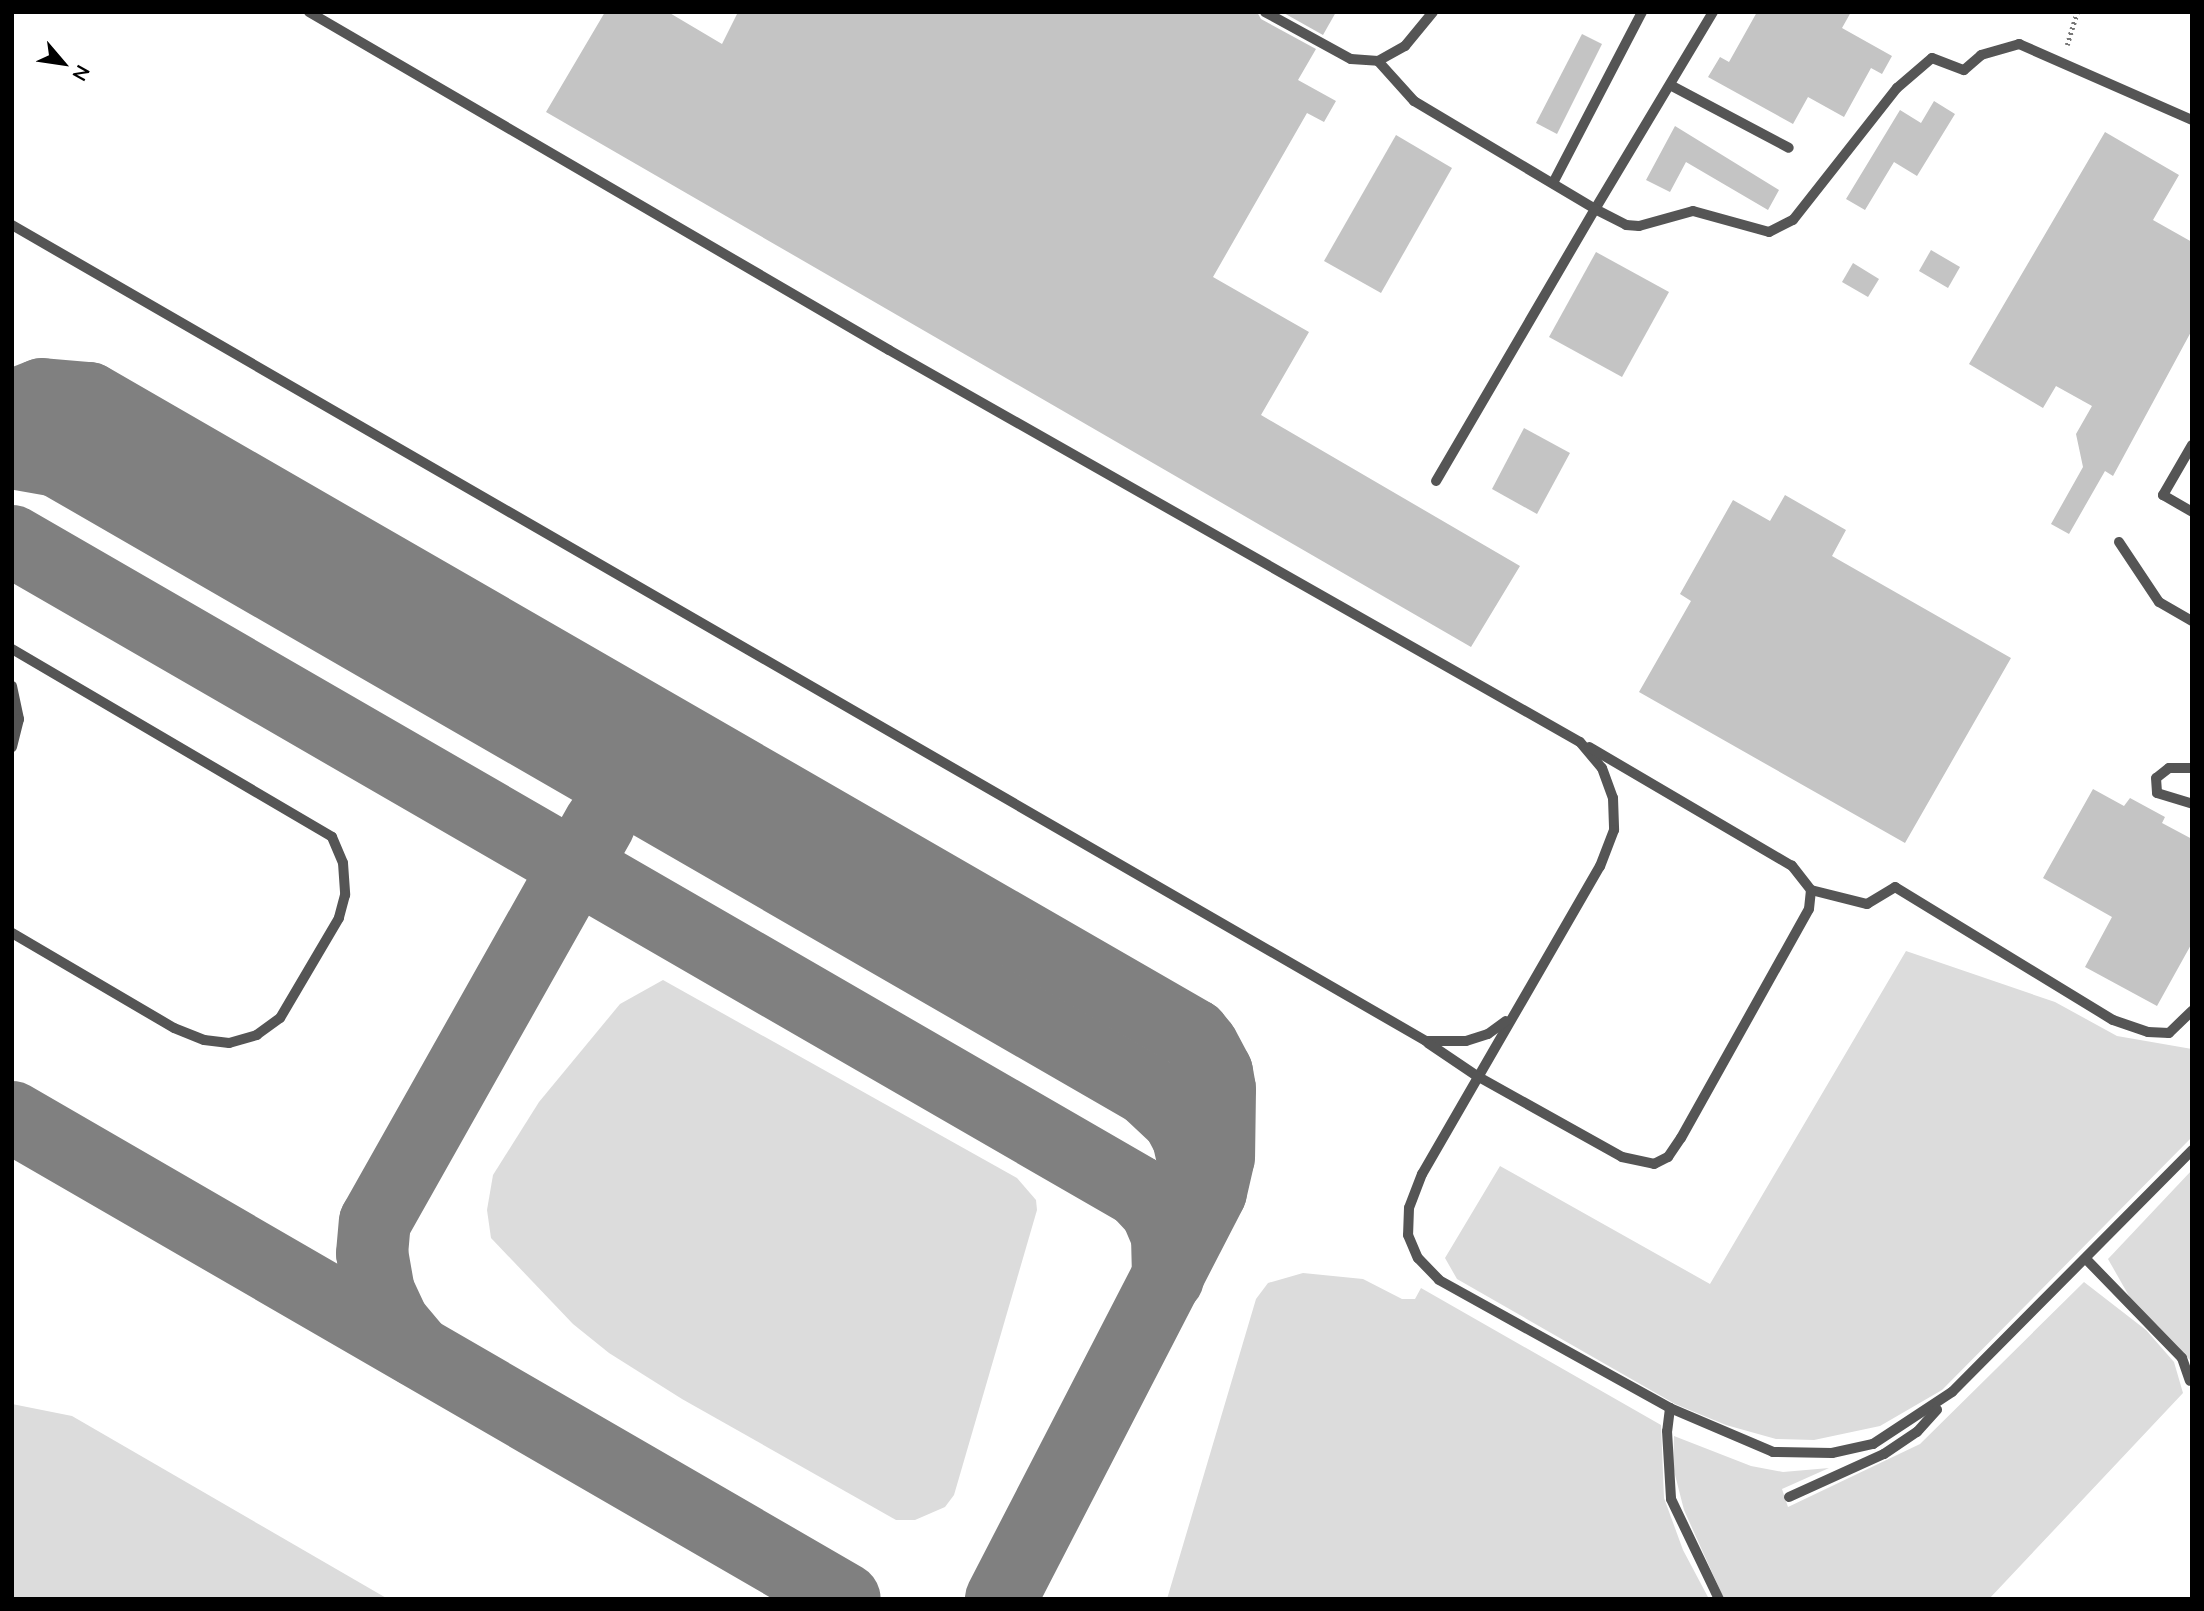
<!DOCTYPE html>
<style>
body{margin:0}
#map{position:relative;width:2204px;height:1611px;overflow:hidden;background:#fff;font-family:Mulish,sans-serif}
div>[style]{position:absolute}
.green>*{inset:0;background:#dcdcdc}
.taxiway>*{height:72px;margin:-36px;padding:0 36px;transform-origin:36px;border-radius:36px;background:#808080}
.building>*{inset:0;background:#c4c4c4}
.path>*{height:4.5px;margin-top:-2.25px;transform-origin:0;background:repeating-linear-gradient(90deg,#777 0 2px,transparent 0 5.5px)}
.lane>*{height:10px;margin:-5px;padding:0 5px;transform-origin:5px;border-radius:5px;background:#555}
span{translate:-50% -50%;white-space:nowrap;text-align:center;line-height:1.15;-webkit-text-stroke:5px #fff;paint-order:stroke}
.frame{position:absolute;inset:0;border:14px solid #000;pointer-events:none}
.north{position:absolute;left:28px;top:28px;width:70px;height:70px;-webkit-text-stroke:5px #fff;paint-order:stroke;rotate:119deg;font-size:19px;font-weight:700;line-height:28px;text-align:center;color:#000}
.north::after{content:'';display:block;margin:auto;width:24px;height:32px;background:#000;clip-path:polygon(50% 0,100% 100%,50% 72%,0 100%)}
</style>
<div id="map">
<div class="green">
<i style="clip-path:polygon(1906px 951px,2055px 1002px,2117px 1036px,2192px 1049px,2192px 1137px,1942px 1390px,1880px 1426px,1814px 1440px,1776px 1439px,1726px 1425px,1675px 1404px,1457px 1279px,1445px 1258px,1500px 1166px,1710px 1284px)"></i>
<i style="clip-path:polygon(663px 980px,1017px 1178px,1036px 1200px,1037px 1210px,954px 1495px,945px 1507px,915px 1520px,896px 1520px,682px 1399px,609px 1353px,573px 1324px,491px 1238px,487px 1210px,493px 1175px,539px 1102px,620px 1004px)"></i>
<i style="clip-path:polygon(2192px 1170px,2192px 1362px,2133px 1303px,2108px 1259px)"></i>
<i style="clip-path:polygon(1303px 1273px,1363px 1279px,1402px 1299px,1415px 1299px,1421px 1288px,1661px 1425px,1664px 1498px,1683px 1550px,1709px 1599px,1167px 1599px,1256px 1299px,1268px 1283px)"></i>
<i style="clip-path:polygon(2084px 1282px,2146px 1330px,2174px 1362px,2183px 1393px,1989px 1599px,1724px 1599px,1684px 1510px,1673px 1467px,1674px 1436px,1751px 1466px,1783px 1472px,1829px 1468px,1782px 1489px,1788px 1507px,1920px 1444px)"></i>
<i style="clip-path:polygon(12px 1404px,72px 1416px,388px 1599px,12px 1599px)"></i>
</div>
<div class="taxiway">
<i style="left:12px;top:406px;width:32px;rotate:-22deg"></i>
<i style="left:42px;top:394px;width:47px;rotate:4.9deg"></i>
<i style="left:89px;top:398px;width:1275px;rotate:29.96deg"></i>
<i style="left:1194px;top:1035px;width:14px;rotate:51deg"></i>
<i style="left:1203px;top:1046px;width:30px;rotate:62deg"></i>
<i style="left:1217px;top:1072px;width:17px;rotate:80deg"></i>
<i style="left:1220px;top:1089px;width:68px;rotate:90.8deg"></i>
<i style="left:1219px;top:1157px;width:36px;rotate:103deg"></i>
<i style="left:1211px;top:1192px;width:458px;rotate:117.3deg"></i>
<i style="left:12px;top:453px;width:46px;rotate:10.1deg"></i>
<i style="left:57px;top:461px;width:1258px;rotate:29.99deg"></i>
<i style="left:1147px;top:1090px;width:42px;rotate:43.1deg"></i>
<i style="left:1178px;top:1119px;width:21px;rotate:62deg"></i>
<i style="left:1188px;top:1138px;width:45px;rotate:77.2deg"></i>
<i style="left:1198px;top:1182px;width:20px;rotate:93deg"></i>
<i style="left:12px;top:541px;width:1302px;rotate:30.01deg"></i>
<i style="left:1139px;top:1192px;width:25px;rotate:47deg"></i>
<i style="left:1156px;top:1210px;width:28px;rotate:67deg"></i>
<i style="left:1167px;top:1236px;width:42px;rotate:88.6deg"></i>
<i style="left:12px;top:1117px;width:962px;rotate:30.06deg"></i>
<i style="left:417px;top:1351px;width:35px;rotate:-130deg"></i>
<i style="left:394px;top:1324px;width:35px;rotate:-115deg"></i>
<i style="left:379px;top:1292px;width:39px;rotate:-100deg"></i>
<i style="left:372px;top:1254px;width:32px;rotate:-85deg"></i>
<i style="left:375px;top:1222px;width:458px;rotate:-60.6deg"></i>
</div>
<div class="building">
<i style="clip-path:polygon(605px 12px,668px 12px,722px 44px,738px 12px,1257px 12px,1261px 19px,1316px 49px,1298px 80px,1336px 101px,1324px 122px,1307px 113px,1213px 277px,1309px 332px,1261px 415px,1520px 566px,1471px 647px,546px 112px)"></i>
<i style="clip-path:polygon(1282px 12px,1336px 12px,1323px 35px)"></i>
<i style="clip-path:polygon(1757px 12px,1851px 12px,1842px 28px,1892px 56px,1882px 74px,1871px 68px,1844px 117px,1808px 97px,1793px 124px,1708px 77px,1720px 57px,1729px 62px)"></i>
<i style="clip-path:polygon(1582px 34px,1602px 44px,1557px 134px,1536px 123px)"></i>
<i style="clip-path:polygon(1934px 101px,1955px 114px,1917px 176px,1894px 162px,1865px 210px,1846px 199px,1900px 110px,1921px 123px)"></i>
<i style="clip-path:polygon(1675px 126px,1779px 190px,1768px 210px,1686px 162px,1670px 192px,1646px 180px)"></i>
<i style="clip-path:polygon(2105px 132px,2179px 175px,2153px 220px,2192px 242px,2192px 330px,2113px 476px,2105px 471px,2069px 534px,2051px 524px,2083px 467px,2076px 434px,2092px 406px,2056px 386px,2043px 408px,1969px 364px)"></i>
<i style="clip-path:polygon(1396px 135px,1452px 168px,1381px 293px,1324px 261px)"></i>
<i style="clip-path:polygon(1931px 250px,1960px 267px,1948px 288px,1919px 271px)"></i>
<i style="clip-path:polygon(1596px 252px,1669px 292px,1622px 377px,1549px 337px)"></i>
<i style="clip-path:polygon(1853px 263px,1879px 279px,1868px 297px,1842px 282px)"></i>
<i style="clip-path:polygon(1524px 428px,1570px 453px,1537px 514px,1492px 489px)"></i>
<i style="clip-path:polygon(1785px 495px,1846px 530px,1832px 556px,2011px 658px,1905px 843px,1639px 692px,1691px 601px,1680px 594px,1733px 500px,1770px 521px)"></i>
<i style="clip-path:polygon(2093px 789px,2124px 806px,2130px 798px,2165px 817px,2162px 823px,2192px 839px,2192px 943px,2157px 1006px,2085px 967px,2112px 917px,2043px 878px)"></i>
</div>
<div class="path">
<i style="left:2067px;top:45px;width:34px;rotate:-73deg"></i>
</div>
<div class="lane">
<i style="left:309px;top:12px;width:671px;rotate:30.23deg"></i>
<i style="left:889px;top:350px;width:794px;rotate:29.57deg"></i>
<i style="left:1580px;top:742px;width:34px;rotate:50deg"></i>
<i style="left:1602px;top:768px;width:32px;rotate:70deg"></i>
<i style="left:1613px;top:798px;width:32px;rotate:88deg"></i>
<i style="left:1614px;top:830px;width:39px;rotate:111deg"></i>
<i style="left:1600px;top:866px;width:356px;rotate:120deg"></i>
<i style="left:1422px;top:1174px;width:36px;rotate:111deg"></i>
<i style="left:1409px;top:1208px;width:27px;rotate:92deg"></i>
<i style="left:1408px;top:1235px;width:25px;rotate:67deg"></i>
<i style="left:1418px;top:1258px;width:30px;rotate:46deg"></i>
<i style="left:1439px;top:1280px;width:264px;rotate:29deg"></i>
<i style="left:1670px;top:1408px;width:112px;rotate:23.1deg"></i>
<i style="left:1773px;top:1452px;width:59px;rotate:1deg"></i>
<i style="left:1832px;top:1453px;width:42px;rotate:-12.4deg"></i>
<i style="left:1873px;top:1444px;width:95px;rotate:-33.4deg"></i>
<i style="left:1952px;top:1392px;width:341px;rotate:-45.2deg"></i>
<i style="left:1265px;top:12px;width:98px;rotate:28.7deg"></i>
<i style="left:1351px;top:59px;width:27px;rotate:4deg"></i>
<i style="left:1378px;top:61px;width:31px;rotate:-29deg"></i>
<i style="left:1405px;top:46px;width:44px;rotate:-50.5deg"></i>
<i style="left:1713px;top:12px;width:230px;rotate:120.9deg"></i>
<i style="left:1595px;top:209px;width:35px;rotate:27deg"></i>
<i style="left:1626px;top:225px;width:13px;rotate:4deg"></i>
<i style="left:1639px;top:226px;width:56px;rotate:-15.5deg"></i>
<i style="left:1693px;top:211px;width:79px;rotate:15.4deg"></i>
<i style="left:1769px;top:232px;width:27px;rotate:-27deg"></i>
<i style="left:1793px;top:220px;width:168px;rotate:-51.8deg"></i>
<i style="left:1897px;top:88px;width:46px;rotate:-40.6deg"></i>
<i style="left:1932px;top:58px;width:34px;rotate:21deg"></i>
<i style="left:1964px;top:70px;width:23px;rotate:-41deg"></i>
<i style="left:1981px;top:55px;width:40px;rotate:-16deg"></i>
<i style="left:2019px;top:44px;width:189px;rotate:23.7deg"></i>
<i style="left:1378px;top:61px;width:54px;rotate:48deg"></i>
<i style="left:1414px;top:101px;width:211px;rotate:30.8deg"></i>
<i style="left:1595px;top:209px;width:315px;rotate:120.3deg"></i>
<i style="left:1672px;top:86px;width:132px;rotate:27.9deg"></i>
<i style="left:1553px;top:183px;width:193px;rotate:-62.5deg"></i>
<i style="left:12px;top:225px;width:1633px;rotate:29.99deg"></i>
<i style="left:1426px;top:1041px;width:40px"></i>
<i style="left:1466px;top:1041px;width:23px;rotate:-18deg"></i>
<i style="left:1488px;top:1034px;width:22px;rotate:-36deg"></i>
<i style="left:2192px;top:445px;width:58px;rotate:120.1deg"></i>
<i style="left:2163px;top:495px;width:34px;rotate:30deg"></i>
<i style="left:2119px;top:542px;width:72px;rotate:56.3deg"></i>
<i style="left:2159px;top:602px;width:38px;rotate:30deg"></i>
<i style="left:12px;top:649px;width:371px;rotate:30.4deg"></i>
<i style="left:332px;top:837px;width:28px;rotate:67deg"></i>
<i style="left:343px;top:863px;width:32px;rotate:86deg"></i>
<i style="left:345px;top:895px;width:24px;rotate:105deg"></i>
<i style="left:339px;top:918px;width:116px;rotate:120.5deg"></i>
<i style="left:280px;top:1018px;width:29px;rotate:144deg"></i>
<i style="left:257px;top:1035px;width:29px;rotate:164deg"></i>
<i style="left:229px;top:1043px;width:25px;rotate:-173deg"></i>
<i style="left:204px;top:1040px;width:32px;rotate:-158deg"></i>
<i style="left:174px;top:1028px;width:188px;rotate:-149.6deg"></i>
<i style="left:12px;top:686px;width:34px;rotate:78deg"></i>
<i style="left:19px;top:719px;width:29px;rotate:104deg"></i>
<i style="left:2192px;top:768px;width:23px;rotate:180deg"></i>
<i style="left:2169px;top:768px;width:16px;rotate:142deg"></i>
<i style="left:2156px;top:778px;width:15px;rotate:86deg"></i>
<i style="left:2157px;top:793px;width:37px;rotate:17deg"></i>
<i style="left:1811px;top:890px;width:58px;rotate:14deg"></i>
<i style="left:1867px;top:904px;width:33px;rotate:-31deg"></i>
<i style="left:1895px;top:887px;width:255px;rotate:31.4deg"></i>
<i style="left:2113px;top:1020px;width:37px;rotate:19deg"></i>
<i style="left:2148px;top:1032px;width:21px;rotate:3deg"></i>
<i style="left:2169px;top:1033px;width:32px;rotate:-44deg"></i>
<i style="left:1428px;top:1043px;width:59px;rotate:34deg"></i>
<i style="left:1477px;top:1076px;width:166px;rotate:29.2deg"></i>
<i style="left:1622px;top:1157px;width:33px;rotate:12deg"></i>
<i style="left:1654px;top:1164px;width:16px;rotate:-27deg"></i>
<i style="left:1668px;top:1157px;width:23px;rotate:-56deg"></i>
<i style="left:1681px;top:1138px;width:262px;rotate:-60.8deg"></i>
<i style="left:1809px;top:909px;width:19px;rotate:-84deg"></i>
<i style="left:1811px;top:890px;width:31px;rotate:-128deg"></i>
<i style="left:1792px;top:866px;width:235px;rotate:-149.6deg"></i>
<i style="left:2086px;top:1259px;width:138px;rotate:45.9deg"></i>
<i style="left:2182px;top:1358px;width:24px;rotate:71deg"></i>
<i style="left:1670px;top:1408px;width:23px;rotate:97deg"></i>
<i style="left:1667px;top:1431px;width:68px;rotate:86.6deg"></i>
<i style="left:1671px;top:1499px;width:111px;rotate:64.4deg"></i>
<i style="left:1789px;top:1497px;width:104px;rotate:-24.4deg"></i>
<i style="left:1884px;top:1454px;width:40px;rotate:-34deg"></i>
<i style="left:1917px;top:1432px;width:30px;rotate:-48deg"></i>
</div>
<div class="frame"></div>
<div class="north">N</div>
</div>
